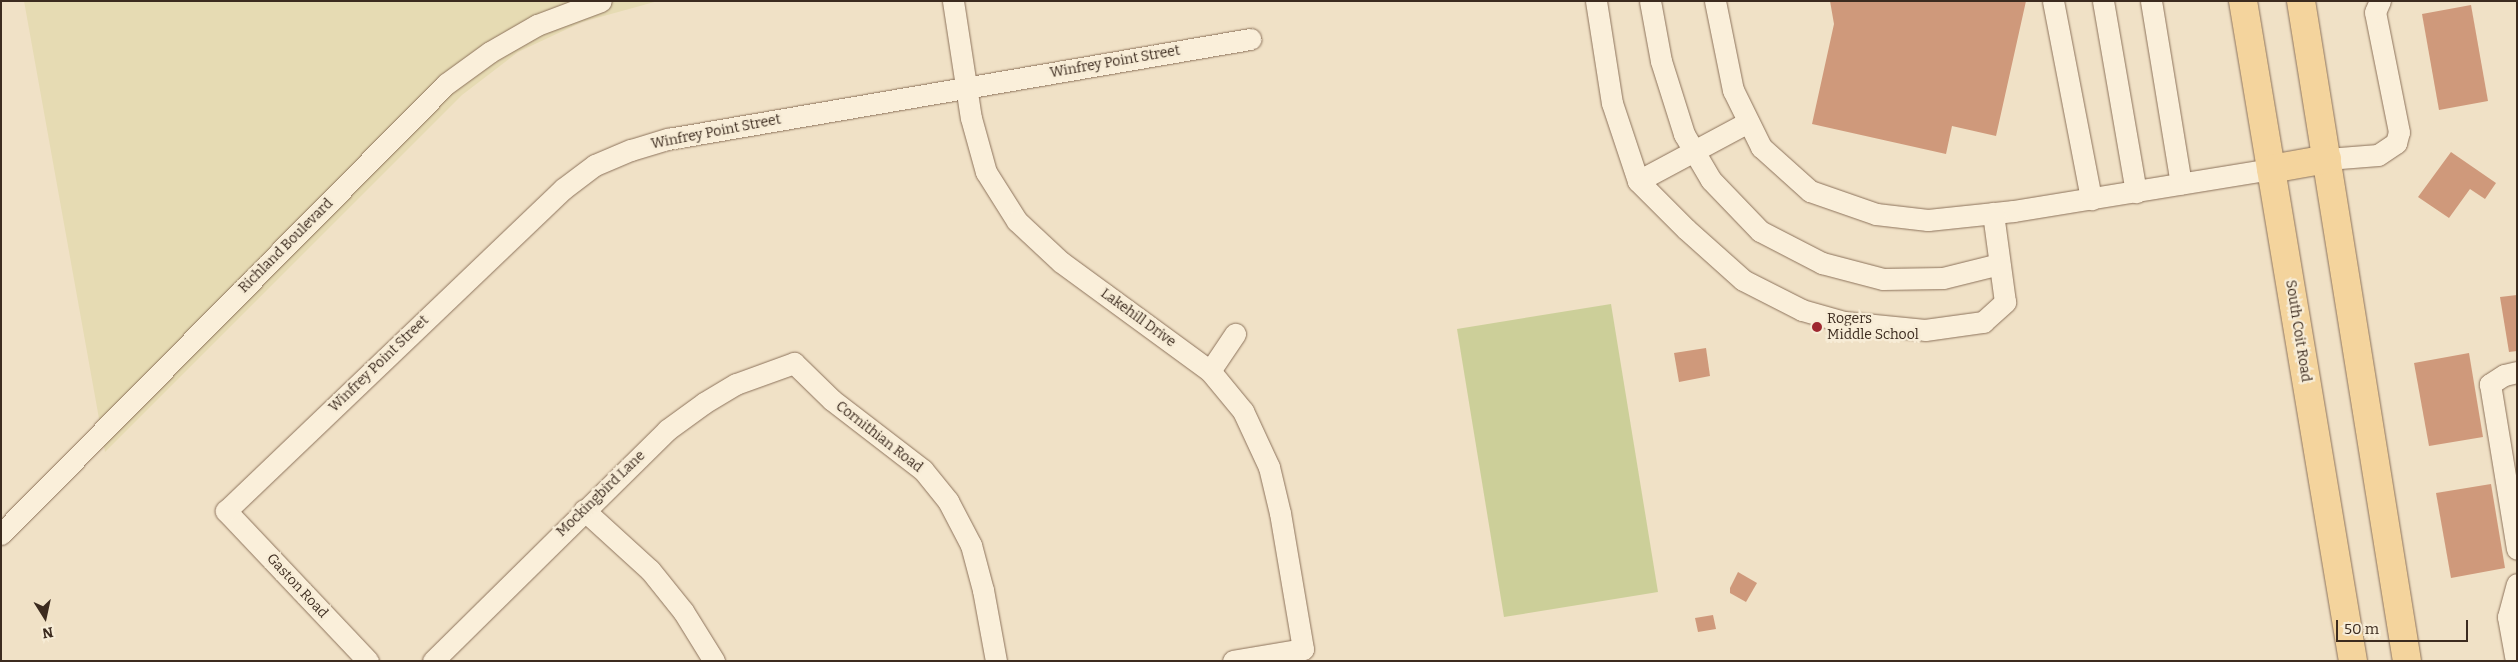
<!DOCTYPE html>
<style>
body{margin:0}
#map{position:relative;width:2518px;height:662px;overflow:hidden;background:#f0e1c6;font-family:Bitter,serif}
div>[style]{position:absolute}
.farmland>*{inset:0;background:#e6dbb3}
.green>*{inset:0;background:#cccf99}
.building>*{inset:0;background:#cf997b}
.roads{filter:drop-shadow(0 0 1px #8c725b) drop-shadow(0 0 1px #8c725b)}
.minor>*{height:21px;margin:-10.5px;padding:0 10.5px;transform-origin:10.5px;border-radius:10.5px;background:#faefda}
.major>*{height:28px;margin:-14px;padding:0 14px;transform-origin:14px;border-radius:14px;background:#f4d49d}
.dots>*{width:14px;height:14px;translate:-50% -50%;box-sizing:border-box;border:2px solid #f7ecd6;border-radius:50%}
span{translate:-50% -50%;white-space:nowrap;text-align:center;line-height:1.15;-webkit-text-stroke:4.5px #f7ecd6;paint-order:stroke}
.street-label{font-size:14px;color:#3c2b1f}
.poi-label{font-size:14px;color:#3c2b1f}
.left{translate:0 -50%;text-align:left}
.frame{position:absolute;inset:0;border:2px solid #3c2b1f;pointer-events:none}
.north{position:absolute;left:20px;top:592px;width:50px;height:50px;-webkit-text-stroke:4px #f7ecd6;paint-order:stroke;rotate:170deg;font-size:14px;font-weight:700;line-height:20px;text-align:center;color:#3c2b1f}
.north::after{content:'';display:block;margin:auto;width:18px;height:22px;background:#3c2b1f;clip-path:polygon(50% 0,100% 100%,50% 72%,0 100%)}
.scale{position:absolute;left:2336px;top:620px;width:132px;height:22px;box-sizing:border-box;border:2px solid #3c2b1f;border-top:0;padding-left:6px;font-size:15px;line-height:18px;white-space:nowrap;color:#3c2b1f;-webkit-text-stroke:4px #f7ecd6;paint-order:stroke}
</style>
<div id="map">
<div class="farmland">
<i style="clip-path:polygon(24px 1px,658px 1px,582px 22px,518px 52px,462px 95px,105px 452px)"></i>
</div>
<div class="green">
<i style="clip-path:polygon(1611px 304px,1658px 592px,1504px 617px,1457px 329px)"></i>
</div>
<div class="building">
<i style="clip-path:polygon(1830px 1px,2026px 1px,1996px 136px,1952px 126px,1946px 154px,1812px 124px,1834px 24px)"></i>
<i style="clip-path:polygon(2471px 5px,2488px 101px,2439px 110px,2422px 14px)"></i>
<i style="clip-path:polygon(2451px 152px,2496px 183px,2485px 199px,2470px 189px,2449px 218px,2418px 197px)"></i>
<i style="clip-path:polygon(2517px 295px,2517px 351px,2509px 352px,2500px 297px)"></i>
<i style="clip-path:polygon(1706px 348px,1710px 376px,1679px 382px,1674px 353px)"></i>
<i style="clip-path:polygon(2469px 353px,2483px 437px,2429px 446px,2414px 363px)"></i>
<i style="clip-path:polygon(2491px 484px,2505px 568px,2451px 578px,2436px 493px)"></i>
<i style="clip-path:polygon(1738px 572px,1757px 583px,1746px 602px,1730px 593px,1730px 588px)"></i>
<i style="clip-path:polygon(1713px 615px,1716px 629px,1698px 632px,1695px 618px)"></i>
</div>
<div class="roads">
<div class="minor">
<i style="left:953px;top:1px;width:118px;rotate:81.3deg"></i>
<i style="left:971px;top:118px;width:56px;rotate:74.5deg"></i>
<i style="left:986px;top:172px;width:58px;rotate:57.7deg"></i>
<i style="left:1017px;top:221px;width:60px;rotate:43deg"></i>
<i style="left:1061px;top:262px;width:185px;rotate:36.2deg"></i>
<i style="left:1210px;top:371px;width:52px;rotate:50.5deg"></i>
<i style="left:1243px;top:411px;width:62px;rotate:65.1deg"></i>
<i style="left:1269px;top:467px;width:47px;rotate:76.6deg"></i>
<i style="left:1280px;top:513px;width:138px;rotate:80.4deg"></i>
<i style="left:1303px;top:649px;width:71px;rotate:170.3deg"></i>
<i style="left:1596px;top:1px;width:103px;rotate:81.1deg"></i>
<i style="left:1612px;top:103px;width:82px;rotate:71.6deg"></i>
<i style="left:1638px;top:181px;width:68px;rotate:45deg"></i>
<i style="left:1686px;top:229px;width:76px;rotate:41.8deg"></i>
<i style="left:1743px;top:280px;width:66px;rotate:27deg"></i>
<i style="left:1802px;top:310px;width:44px;rotate:15.9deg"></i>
<i style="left:1844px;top:322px;width:81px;rotate:5.6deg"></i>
<i style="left:1925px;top:330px;width:59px;rotate:-7.9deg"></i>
<i style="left:1983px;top:322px;width:30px;rotate:-42deg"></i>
<i style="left:2005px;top:302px;width:90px;rotate:-97.7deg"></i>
<i style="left:1650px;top:1px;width:61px;rotate:79.6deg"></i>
<i style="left:1661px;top:61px;width:77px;rotate:72.5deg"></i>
<i style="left:1684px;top:134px;width:53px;rotate:59.6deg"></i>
<i style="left:1711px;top:180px;width:71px;rotate:46.1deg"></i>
<i style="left:1760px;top:231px;width:70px;rotate:27.3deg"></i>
<i style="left:1822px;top:263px;width:63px;rotate:14.7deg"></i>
<i style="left:1883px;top:279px;width:60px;rotate:-1deg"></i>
<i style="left:1943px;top:278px;width:58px;rotate:-14deg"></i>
<i style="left:1715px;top:1px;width:91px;rotate:78.6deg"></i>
<i style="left:1733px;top:90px;width:64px;rotate:63.8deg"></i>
<i style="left:1761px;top:147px;width:66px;rotate:41.9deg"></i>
<i style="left:1810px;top:191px;width:70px;rotate:19.2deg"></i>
<i style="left:1876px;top:214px;width:52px;rotate:6.6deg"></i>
<i style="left:1928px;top:220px;width:86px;rotate:-6deg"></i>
<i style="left:2014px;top:211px;width:260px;rotate:-9.3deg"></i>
<i style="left:2053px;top:1px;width:202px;rotate:79.1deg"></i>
<i style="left:2103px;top:1px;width:194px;rotate:80.2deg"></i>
<i style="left:2151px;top:1px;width:185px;rotate:80.7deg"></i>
<i style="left:2327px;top:159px;width:51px;rotate:-4.5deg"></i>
<i style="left:2378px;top:155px;width:22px;rotate:-34deg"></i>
<i style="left:2396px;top:143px;width:11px;rotate:-75deg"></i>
<i style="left:2399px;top:132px;width:122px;rotate:-101.3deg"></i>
<i style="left:2375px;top:12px;width:12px;rotate:-66deg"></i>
<i style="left:1638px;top:181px;width:125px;rotate:-28.2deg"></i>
<i style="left:1210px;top:371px;width:45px;rotate:-56deg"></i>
<i style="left:2517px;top:372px;width:13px;rotate:167deg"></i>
<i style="left:2504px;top:375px;width:17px;rotate:147deg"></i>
<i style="left:2490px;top:384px;width:167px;rotate:80.7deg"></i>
<i style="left:584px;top:510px;width:89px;rotate:42.3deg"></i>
<i style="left:650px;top:570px;width:53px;rotate:51.2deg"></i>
<i style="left:683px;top:611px;width:59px;rotate:58.2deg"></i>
<i style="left:1px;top:534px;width:633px;rotate:-45.32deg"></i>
<i style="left:446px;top:84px;width:54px;rotate:-36deg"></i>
<i style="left:490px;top:52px;width:54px;rotate:-29.9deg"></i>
<i style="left:537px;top:25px;width:68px;rotate:-20.6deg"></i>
<i style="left:368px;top:661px;width:207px;rotate:-133.4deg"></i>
<i style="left:226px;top:511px;width:466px;rotate:-43.7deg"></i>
<i style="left:563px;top:189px;width:40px;rotate:-37deg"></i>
<i style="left:595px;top:165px;width:39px;rotate:-23deg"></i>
<i style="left:631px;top:150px;width:39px;rotate:-17deg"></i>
<i style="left:668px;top:139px;width:591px;rotate:-9.75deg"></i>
<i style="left:433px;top:661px;width:329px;rotate:-44.6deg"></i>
<i style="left:667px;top:430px;width:46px;rotate:-36.1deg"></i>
<i style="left:704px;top:403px;width:37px;rotate:-31deg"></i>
<i style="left:736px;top:384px;width:62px;rotate:-19.9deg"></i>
<i style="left:794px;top:363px;width:53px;rotate:44.2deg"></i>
<i style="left:832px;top:400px;width:115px;rotate:37.6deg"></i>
<i style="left:923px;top:470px;width:40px;rotate:51deg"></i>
<i style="left:948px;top:501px;width:50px;rotate:62.4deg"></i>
<i style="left:971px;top:545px;width:47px;rotate:75.1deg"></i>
<i style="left:983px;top:590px;width:72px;rotate:79.6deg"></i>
<i style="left:2516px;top:661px;width:45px;rotate:-100.3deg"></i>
<i style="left:2508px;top:617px;width:34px;rotate:-75deg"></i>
</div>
<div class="major">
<i style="left:2243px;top:1px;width:669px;rotate:80.54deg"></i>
<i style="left:2301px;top:1px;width:668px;rotate:80.88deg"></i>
<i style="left:2271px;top:169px;width:57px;rotate:-10.1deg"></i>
</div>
</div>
<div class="dots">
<i style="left:1817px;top:327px;background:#9e2830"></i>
</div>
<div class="street-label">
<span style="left:1115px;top:62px;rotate:-10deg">Winfrey Point Street</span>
<span style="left:716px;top:132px;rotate:-11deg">Winfrey Point Street</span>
<span style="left:286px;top:246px;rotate:-45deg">Richland Boulevard</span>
<span style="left:1138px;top:318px;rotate:36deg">Lakehill Drive</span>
<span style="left:2298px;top:331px;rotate:81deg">South Coit Road</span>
<span style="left:379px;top:364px;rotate:-44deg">Winfrey Point Street</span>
<span style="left:879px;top:437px;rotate:38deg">Cornithian Road</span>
<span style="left:601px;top:494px;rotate:-44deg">Mockingbird Lane</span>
<span style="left:297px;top:586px;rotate:47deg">Gaston Road</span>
</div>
<div class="poi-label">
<span class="left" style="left:1827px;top:327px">Rogers<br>Middle School</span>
</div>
<div class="frame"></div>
<div class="north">N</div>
<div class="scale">50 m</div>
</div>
